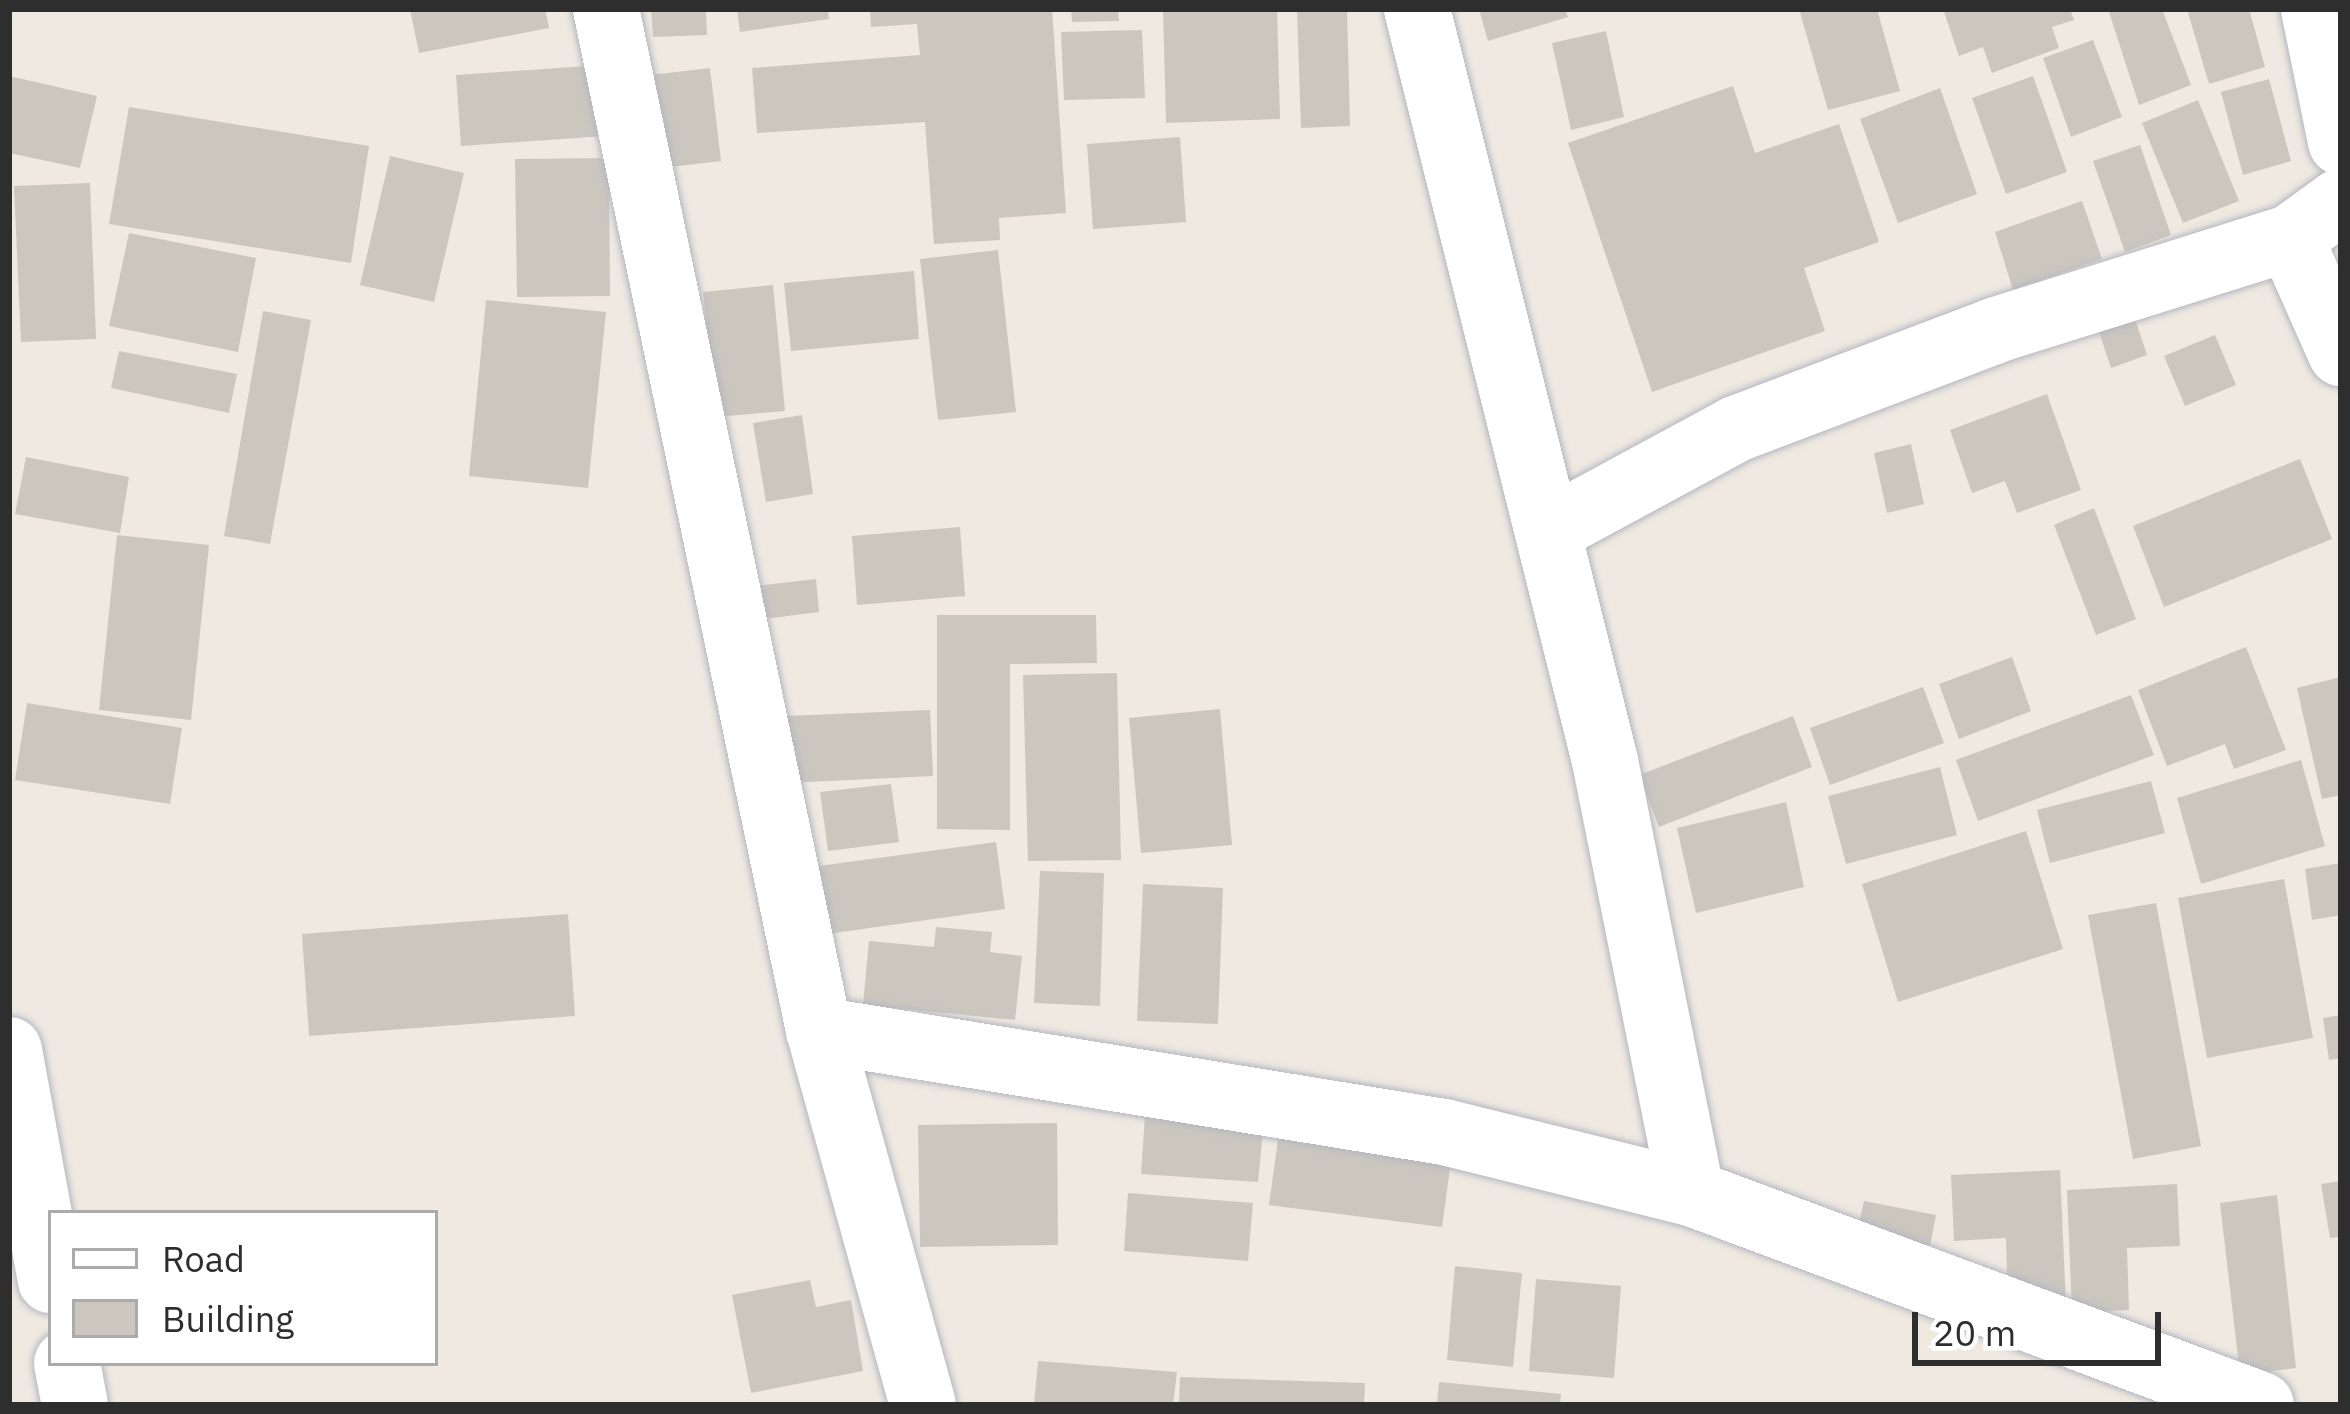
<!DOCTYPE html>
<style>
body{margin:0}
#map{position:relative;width:2350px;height:1414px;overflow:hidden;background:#efe9e1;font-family:"IBM Plex Sans",sans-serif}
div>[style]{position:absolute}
.building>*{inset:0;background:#cbc7bf}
.roads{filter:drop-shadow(0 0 3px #b4b7c1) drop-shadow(0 0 3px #b4b7c1)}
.minor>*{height:66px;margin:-33px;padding:0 33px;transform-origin:33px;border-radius:33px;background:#fff}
span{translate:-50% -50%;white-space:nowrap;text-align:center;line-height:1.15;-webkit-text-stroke:9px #fff;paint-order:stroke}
.frame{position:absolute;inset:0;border:12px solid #2e2e2e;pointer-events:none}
.legend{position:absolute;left:48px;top:1210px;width:390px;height:156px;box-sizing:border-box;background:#fff;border:3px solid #ababab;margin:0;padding:15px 21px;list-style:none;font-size:36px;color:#2e2e2e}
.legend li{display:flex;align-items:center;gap:24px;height:60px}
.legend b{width:60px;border:3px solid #ababab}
.scale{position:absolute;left:1912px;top:1312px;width:249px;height:54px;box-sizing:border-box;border:6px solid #2e2e2e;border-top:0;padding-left:15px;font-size:36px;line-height:42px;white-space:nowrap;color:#2e2e2e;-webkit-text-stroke:9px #fff;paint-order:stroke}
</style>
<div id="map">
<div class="building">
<i style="clip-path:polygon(410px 9px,545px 9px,549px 28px,419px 53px)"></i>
<i style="clip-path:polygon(651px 9px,706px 9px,707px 35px,653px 37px)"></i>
<i style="clip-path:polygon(737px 9px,828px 9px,829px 19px,740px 32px)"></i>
<i style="clip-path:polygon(870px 9px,1052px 9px,1066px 213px,999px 218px,1000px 240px,934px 244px,925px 122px,757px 133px,752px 68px,920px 55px,917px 24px,871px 27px)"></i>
<i style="clip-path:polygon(1071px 9px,1118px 9px,1119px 21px,1072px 22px)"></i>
<i style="clip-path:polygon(1163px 9px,1277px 9px,1280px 119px,1166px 123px)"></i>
<i style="clip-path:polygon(1297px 9px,1347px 9px,1350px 126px,1301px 128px)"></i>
<i style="clip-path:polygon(1479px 9px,1565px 9px,1568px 17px,1488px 41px)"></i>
<i style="clip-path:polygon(1799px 9px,1877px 9px,1900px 91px,1828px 110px)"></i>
<i style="clip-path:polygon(1943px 9px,2070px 9px,2074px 20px,2052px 27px,2059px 48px,1992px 73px,1983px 47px,1959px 56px)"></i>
<i style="clip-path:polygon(2108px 9px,2162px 9px,2191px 85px,2139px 105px)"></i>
<i style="clip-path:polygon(2187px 9px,2249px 9px,2265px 67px,2209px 84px)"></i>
<i style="clip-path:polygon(1142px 30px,1145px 98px,1064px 100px,1061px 32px)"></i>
<i style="clip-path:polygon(1606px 31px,1624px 117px,1571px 130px,1552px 43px)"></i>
<i style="clip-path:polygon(2093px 40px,2122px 117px,2071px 137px,2043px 58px)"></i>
<i style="clip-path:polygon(600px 65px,605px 136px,461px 146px,456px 75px)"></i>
<i style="clip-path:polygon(710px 68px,721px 161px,662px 168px,650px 75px)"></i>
<i style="clip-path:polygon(9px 76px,97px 96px,80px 168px,9px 153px)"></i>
<i style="clip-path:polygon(2033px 76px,2067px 172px,2006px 194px,1972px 98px)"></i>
<i style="clip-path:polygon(2269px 79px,2291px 161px,2243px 175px,2221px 92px)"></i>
<i style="clip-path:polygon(1733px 86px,1755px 153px,1839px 124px,1879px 242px,1804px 268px,1825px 331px,1652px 392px,1568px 143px)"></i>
<i style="clip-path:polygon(1940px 88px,1977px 194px,1898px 223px,1860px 119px)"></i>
<i style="clip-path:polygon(2198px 100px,2239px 201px,2183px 223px,2142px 123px)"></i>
<i style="clip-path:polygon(129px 107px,369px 146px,351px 263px,109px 224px)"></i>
<i style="clip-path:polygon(1180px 137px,1186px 222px,1093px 229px,1087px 144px)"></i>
<i style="clip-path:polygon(2140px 145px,2171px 235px,2125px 252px,2093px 161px)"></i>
<i style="clip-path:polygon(390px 156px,464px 173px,434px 302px,360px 285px)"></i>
<i style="clip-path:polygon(609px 158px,610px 296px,517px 297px,515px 159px)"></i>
<i style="clip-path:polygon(90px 183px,96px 339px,21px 342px,14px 186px)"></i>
<i style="clip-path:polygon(2082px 201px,2102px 259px,2013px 290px,1995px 232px)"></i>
<i style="clip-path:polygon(129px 233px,256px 258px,238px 352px,109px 326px)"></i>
<i style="clip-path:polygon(998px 250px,1016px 412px,938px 420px,920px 259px)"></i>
<i style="clip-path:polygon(914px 271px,919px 339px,791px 351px,784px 283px)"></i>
<i style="clip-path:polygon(773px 285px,785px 411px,716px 417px,703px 292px)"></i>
<i style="clip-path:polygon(486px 300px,606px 312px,588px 488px,469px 476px)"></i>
<i style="clip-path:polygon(263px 311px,311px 320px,270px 544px,224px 536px)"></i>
<i style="clip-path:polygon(2135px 319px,2147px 355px,2111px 368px,2099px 332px)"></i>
<i style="clip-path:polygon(2215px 335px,2236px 385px,2185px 406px,2164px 356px)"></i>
<i style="clip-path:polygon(119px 351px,237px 374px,229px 413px,111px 388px)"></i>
<i style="clip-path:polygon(2047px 394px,2081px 490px,2017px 513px,2005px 481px,1972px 493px,1950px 430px)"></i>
<i style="clip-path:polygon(802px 415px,813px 494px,766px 502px,753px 423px)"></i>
<i style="clip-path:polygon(1911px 444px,1924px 504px,1887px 513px,1874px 453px)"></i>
<i style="clip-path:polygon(26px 457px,129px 477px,120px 533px,15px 514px)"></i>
<i style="clip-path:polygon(2300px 459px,2332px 539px,2164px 607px,2133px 526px)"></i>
<i style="clip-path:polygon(2094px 508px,2136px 619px,2096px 635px,2054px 525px)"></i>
<i style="clip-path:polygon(960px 527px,965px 596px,857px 605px,852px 536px)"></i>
<i style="clip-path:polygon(117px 535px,209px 545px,191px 720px,99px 710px)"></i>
<i style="clip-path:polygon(816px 579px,819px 612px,749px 621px,747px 587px)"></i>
<i style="clip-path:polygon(937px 615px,1096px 615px,1097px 663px,1010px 664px,1010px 830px,937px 829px)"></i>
<i style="clip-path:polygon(2246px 647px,2286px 750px,2234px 769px,2225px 744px,2167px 766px,2138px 690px)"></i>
<i style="clip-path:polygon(2012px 657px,2031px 711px,1959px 739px,1939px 684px)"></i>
<i style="clip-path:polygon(1117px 673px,1121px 860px,1028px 861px,1023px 675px)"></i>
<i style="clip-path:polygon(2341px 677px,2341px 795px,2322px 799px,2297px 688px)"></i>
<i style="clip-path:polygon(1923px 687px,1944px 743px,1830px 785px,1810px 728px)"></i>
<i style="clip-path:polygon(2131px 695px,2154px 755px,1978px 821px,1956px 760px)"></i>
<i style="clip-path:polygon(27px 703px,182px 728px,170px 804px,15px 780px)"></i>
<i style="clip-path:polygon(1220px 709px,1232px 845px,1141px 853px,1129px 718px)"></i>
<i style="clip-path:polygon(930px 710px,933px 776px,788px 783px,785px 716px)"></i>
<i style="clip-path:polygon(1793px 716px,1812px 767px,1659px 827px,1639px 775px)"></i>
<i style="clip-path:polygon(2301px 760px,2325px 846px,2201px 884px,2177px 798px)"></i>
<i style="clip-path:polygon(1940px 767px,1957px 835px,1846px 864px,1828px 796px)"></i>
<i style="clip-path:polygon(2151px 781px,2165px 833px,2050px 863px,2037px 810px)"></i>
<i style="clip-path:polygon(891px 784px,899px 842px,828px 851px,820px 792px)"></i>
<i style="clip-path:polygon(1786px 802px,1804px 887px,1696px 913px,1677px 828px)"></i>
<i style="clip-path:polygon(2026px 831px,2063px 949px,1898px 1002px,1862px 884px)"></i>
<i style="clip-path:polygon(996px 842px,1005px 909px,827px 934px,819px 866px)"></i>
<i style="clip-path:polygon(2341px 863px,2341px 915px,2312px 920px,2305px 869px)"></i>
<i style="clip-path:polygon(1040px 871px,1104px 873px,1100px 1006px,1034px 1003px)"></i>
<i style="clip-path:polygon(2284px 879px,2313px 1038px,2207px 1058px,2178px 898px)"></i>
<i style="clip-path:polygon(1143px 884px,1223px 888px,1218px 1024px,1137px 1021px)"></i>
<i style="clip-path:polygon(2156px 903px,2201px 1146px,2133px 1159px,2088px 915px)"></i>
<i style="clip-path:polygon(568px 914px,575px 1016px,309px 1036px,302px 934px)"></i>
<i style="clip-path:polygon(936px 927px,992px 932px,990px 952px,1022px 956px,1015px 1020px,863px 1005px,869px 941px,934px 947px)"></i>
<i style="clip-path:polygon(2341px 1015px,2341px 1058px,2329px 1060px,2323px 1018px)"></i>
<i style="clip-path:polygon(1146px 1101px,1265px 1110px,1258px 1182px,1141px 1174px)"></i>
<i style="clip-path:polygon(1057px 1123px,1058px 1245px,920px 1247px,918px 1125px)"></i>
<i style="clip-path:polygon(1279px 1132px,1452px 1154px,1442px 1227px,1269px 1205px)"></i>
<i style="clip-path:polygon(2060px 1170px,2066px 1305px,2008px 1308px,2006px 1238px,1954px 1241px,1951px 1175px)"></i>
<i style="clip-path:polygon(2341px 1181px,2341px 1237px,2330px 1238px,2321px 1184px)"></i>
<i style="clip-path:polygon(2177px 1184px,2180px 1246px,2127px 1248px,2129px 1310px,2072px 1313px,2067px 1190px)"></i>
<i style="clip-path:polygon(1128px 1193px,1253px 1203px,1248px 1261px,1124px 1251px)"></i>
<i style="clip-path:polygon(2277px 1195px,2296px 1368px,2240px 1375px,2220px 1203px)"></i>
<i style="clip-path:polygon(1864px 1201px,1936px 1215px,1929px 1251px,1856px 1237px)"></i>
<i style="clip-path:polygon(1455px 1266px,1522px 1273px,1513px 1367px,1447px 1360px)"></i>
<i style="clip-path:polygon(1536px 1279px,1621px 1286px,1614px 1378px,1529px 1371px)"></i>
<i style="clip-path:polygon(810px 1280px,816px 1307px,851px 1300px,863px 1371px,751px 1393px,732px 1295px)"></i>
<i style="clip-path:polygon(1038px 1361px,1177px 1372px,1173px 1405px,1034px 1405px)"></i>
<i style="clip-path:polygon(1180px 1377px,1365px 1383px,1364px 1405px,1179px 1405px)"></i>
<i style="clip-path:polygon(1439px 1382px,1561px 1394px,1560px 1405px,1437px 1405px)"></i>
</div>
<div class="roads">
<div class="minor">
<i style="left:606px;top:9px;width:1043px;rotate:78.22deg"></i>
<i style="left:819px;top:1030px;width:389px;rotate:74.5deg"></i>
<i style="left:1417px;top:9px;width:775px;rotate:75.96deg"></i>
<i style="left:1605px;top:761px;width:440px;rotate:78.7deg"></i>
<i style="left:2314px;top:9px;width:136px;rotate:78.5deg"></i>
<i style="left:2341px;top:201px;width:63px;rotate:144deg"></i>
<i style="left:2290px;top:238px;width:126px;rotate:66.1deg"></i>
<i style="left:1551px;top:529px;width:210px;rotate:-28.4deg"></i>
<i style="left:1736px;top:429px;width:278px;rotate:-20.8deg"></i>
<i style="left:1996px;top:330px;width:308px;rotate:-17.4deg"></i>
<i style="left:819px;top:1030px;width:633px;rotate:9.27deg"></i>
<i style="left:1444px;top:1132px;width:254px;rotate:13.9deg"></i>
<i style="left:1691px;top:1193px;width:608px;rotate:20.4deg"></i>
<i style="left:9px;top:1050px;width:234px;rotate:79.7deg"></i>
<i style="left:67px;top:1363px;width:43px;rotate:79.2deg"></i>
</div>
</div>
<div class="frame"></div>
<ul class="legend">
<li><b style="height:15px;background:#fff"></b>Road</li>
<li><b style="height:33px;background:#cbc7bf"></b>Building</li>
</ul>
<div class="scale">20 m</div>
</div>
